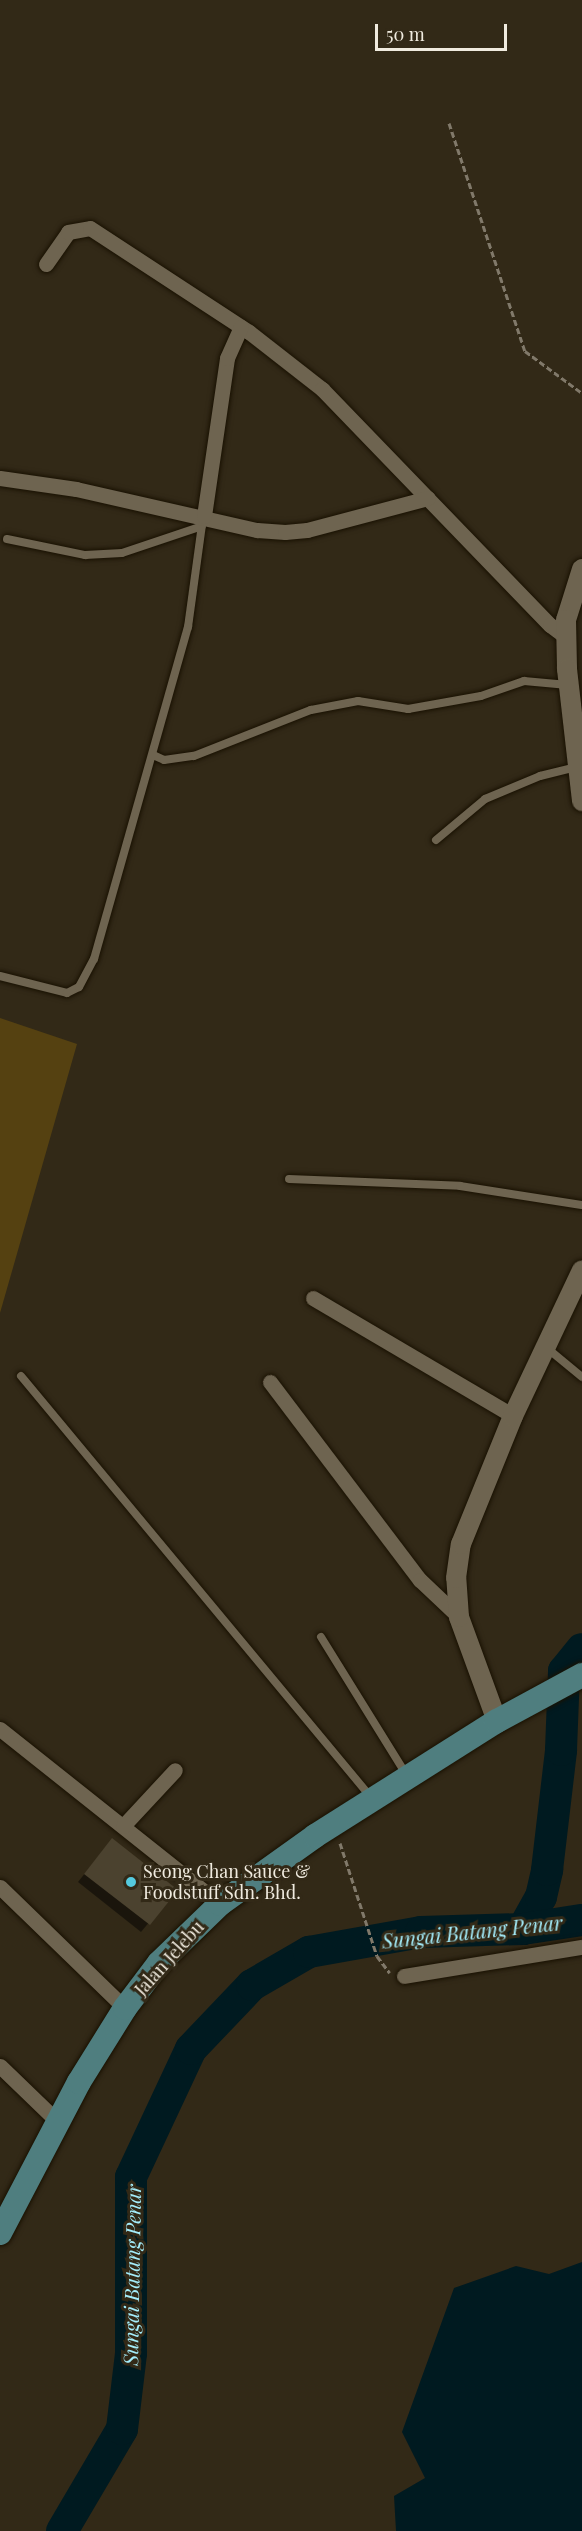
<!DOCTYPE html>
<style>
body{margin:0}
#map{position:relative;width:582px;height:2531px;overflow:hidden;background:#322917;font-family:"Playfair Display",serif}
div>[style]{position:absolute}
.green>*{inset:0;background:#554111}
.water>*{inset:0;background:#001a20}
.shadow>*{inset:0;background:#0007}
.river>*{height:32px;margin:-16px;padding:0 16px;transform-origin:16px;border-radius:16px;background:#001a20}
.building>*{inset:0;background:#4b422f}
.path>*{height:3px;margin-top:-1.5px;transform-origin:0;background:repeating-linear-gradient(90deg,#81796a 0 6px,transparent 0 9px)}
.roads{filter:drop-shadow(0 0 2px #191102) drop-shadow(0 0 2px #191102)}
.service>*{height:8px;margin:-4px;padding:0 4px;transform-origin:4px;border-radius:4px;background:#6e6450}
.minor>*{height:15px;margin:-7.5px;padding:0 7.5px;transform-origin:7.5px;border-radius:7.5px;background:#6e6450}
.tertiary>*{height:20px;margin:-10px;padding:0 10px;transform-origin:10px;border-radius:10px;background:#6e6450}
.primary>*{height:24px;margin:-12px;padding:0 12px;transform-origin:12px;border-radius:12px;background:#4f7e7f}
.dots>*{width:16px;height:16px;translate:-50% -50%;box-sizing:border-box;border:3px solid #322917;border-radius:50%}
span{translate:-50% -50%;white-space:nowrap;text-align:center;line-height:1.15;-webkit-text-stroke:6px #322917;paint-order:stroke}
.poi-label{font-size:18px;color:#f0ebdf}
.left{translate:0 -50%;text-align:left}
.street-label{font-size:18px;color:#f0ebdf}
.water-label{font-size:20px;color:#a4edfb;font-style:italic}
.scale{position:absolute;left:375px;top:24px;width:132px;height:27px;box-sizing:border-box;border:3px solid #f0ebdf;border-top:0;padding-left:8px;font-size:18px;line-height:21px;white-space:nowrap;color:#f0ebdf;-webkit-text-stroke:4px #322917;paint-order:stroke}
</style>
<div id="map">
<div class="green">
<i style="clip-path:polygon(0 1018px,77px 1044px,0 1313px)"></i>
</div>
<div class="water">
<i style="clip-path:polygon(582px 2262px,582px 2531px,396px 2531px,394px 2496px,425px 2478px,402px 2432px,454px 2288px,516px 2266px,549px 2274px)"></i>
</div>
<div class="shadow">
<i style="clip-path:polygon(105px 1848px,176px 1890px,141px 1932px,78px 1882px)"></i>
</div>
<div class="river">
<i style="left:523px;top:1929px;width:37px;rotate:-61deg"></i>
<i style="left:541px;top:1897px;width:28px;rotate:-77deg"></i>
<i style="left:547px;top:1870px;width:121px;rotate:-83.3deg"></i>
<i style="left:561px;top:1750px;width:79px;rotate:-87.8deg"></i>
<i style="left:564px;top:1671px;width:28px;rotate:-51deg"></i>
<i style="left:62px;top:2531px;width:118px;rotate:-59.5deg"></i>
<i style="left:122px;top:2429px;width:77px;rotate:-83.2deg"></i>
<i style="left:131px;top:2353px;width:176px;rotate:-90deg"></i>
<i style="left:131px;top:2177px;width:141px;rotate:-64.9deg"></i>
<i style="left:191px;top:2049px;width:88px;rotate:-46.4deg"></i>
<i style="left:252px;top:1985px;width:66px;rotate:-30.1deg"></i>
<i style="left:309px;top:1952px;width:114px;rotate:-10.1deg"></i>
<i style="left:421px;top:1932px;width:102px;rotate:-1.7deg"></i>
<i style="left:523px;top:1929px;width:60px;rotate:-8.7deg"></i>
</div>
<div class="building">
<i style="clip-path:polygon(112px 1838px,178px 1890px,150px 1925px,84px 1874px)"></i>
</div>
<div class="path">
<i style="left:449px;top:123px;width:240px;rotate:71.6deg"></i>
<i style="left:525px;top:351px;width:71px;rotate:36.4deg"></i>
<i style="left:340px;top:1843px;width:119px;rotate:71.9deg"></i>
<i style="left:377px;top:1956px;width:21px;rotate:53deg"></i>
</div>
<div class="roads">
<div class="service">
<i style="left:7px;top:539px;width:80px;rotate:11.6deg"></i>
<i style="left:85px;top:555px;width:37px;rotate:-3deg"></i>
<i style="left:122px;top:553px;width:84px;rotate:-18.6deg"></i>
<i style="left:153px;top:755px;width:12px;rotate:24deg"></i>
<i style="left:164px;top:760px;width:30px;rotate:-8deg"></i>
<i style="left:194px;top:756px;width:126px;rotate:-21.5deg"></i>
<i style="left:311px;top:710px;width:48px;rotate:-10.8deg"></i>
<i style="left:358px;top:701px;width:51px;rotate:9.1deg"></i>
<i style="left:408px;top:709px;width:74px;rotate:-10.1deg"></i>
<i style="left:481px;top:696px;width:46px;rotate:-19.2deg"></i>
<i style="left:524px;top:681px;width:44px;rotate:5.2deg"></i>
<i style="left:436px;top:840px;width:64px;rotate:-39.9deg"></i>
<i style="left:485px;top:799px;width:60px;rotate:-22.7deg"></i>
<i style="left:540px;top:776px;width:37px;rotate:-14deg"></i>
<i style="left:0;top:976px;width:69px;rotate:14.2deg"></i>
<i style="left:67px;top:993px;width:13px;rotate:-27deg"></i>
<i style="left:79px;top:987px;width:32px;rotate:-62deg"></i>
<i style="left:94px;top:959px;width:345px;rotate:-74.2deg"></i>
<i style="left:188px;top:627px;width:110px;rotate:-82.2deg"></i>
<i style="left:289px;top:1179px;width:171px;rotate:2.3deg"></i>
<i style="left:460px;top:1186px;width:123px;rotate:8.9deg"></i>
<i style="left:548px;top:1349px;width:44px;rotate:39.5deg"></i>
<i style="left:21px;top:1376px;width:546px;rotate:50.28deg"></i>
<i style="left:321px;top:1637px;width:161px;rotate:58.2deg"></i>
</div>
<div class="minor">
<i style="left:46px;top:264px;width:39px;rotate:-55deg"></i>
<i style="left:68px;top:232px;width:22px;rotate:-10deg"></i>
<i style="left:90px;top:228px;width:190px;rotate:33.2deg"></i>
<i style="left:249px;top:332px;width:93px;rotate:38deg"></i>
<i style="left:322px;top:389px;width:328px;rotate:46deg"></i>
<i style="left:550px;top:625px;width:20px;rotate:37deg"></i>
<i style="left:0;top:478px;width:77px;rotate:8.2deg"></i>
<i style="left:76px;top:489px;width:186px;rotate:12.8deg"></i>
<i style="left:257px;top:530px;width:28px;rotate:4deg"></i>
<i style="left:285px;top:532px;width:22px;rotate:-5deg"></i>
<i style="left:307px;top:530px;width:125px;rotate:-14.8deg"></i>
<i style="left:204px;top:516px;width:160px;rotate:-81.7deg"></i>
<i style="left:227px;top:358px;width:34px;rotate:-66deg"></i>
<i style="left:313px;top:1298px;width:232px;rotate:30.5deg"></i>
<i style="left:270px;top:1382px;width:248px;rotate:52.9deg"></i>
<i style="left:420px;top:1580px;width:54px;rotate:43.5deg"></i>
<i style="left:0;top:1729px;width:281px;rotate:38.5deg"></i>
<i style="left:123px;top:1826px;width:76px;rotate:-47.1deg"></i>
<i style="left:0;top:1887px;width:174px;rotate:44.1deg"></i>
<i style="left:404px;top:1976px;width:180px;rotate:-9.3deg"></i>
<i style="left:0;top:2066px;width:81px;rotate:44deg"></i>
</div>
<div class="tertiary">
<i style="left:582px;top:569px;width:53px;rotate:107.4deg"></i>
<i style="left:566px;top:620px;width:49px;rotate:88.8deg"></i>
<i style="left:567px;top:669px;width:133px;rotate:83.5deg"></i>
<i style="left:497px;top:1721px;width:111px;rotate:-110.1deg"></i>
<i style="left:459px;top:1617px;width:39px;rotate:-94deg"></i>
<i style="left:456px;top:1578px;width:34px;rotate:-82deg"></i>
<i style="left:461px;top:1544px;width:138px;rotate:-67.9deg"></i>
<i style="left:513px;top:1416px;width:161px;rotate:-64.7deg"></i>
</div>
<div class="primary">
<i style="left:0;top:2233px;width:170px;rotate:-62.4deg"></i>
<i style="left:79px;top:2082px;width:87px;rotate:-58.1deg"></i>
<i style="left:125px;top:2008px;width:56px;rotate:-52.9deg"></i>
<i style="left:159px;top:1963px;width:85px;rotate:-44deg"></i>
<i style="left:220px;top:1904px;width:117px;rotate:-35.6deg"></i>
<i style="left:315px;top:1836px;width:215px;rotate:-32.3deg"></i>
<i style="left:497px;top:1721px;width:97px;rotate:-28.4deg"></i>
</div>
</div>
<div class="dots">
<i style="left:131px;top:1882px;background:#55cade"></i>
</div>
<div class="poi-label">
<span class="left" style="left:143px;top:1882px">Seong Chan Sauce &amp;<br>Foodstuff Sdn. Bhd.</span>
</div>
<div class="street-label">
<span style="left:169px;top:1958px;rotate:-48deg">Jalan Jelebu</span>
</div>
<div class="water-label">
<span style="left:472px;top:1931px;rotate:-6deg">Sungai Batang Penar</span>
<span style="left:131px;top:2275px;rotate:-89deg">Sungai Batang Penar</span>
</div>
<div class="scale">50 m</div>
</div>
